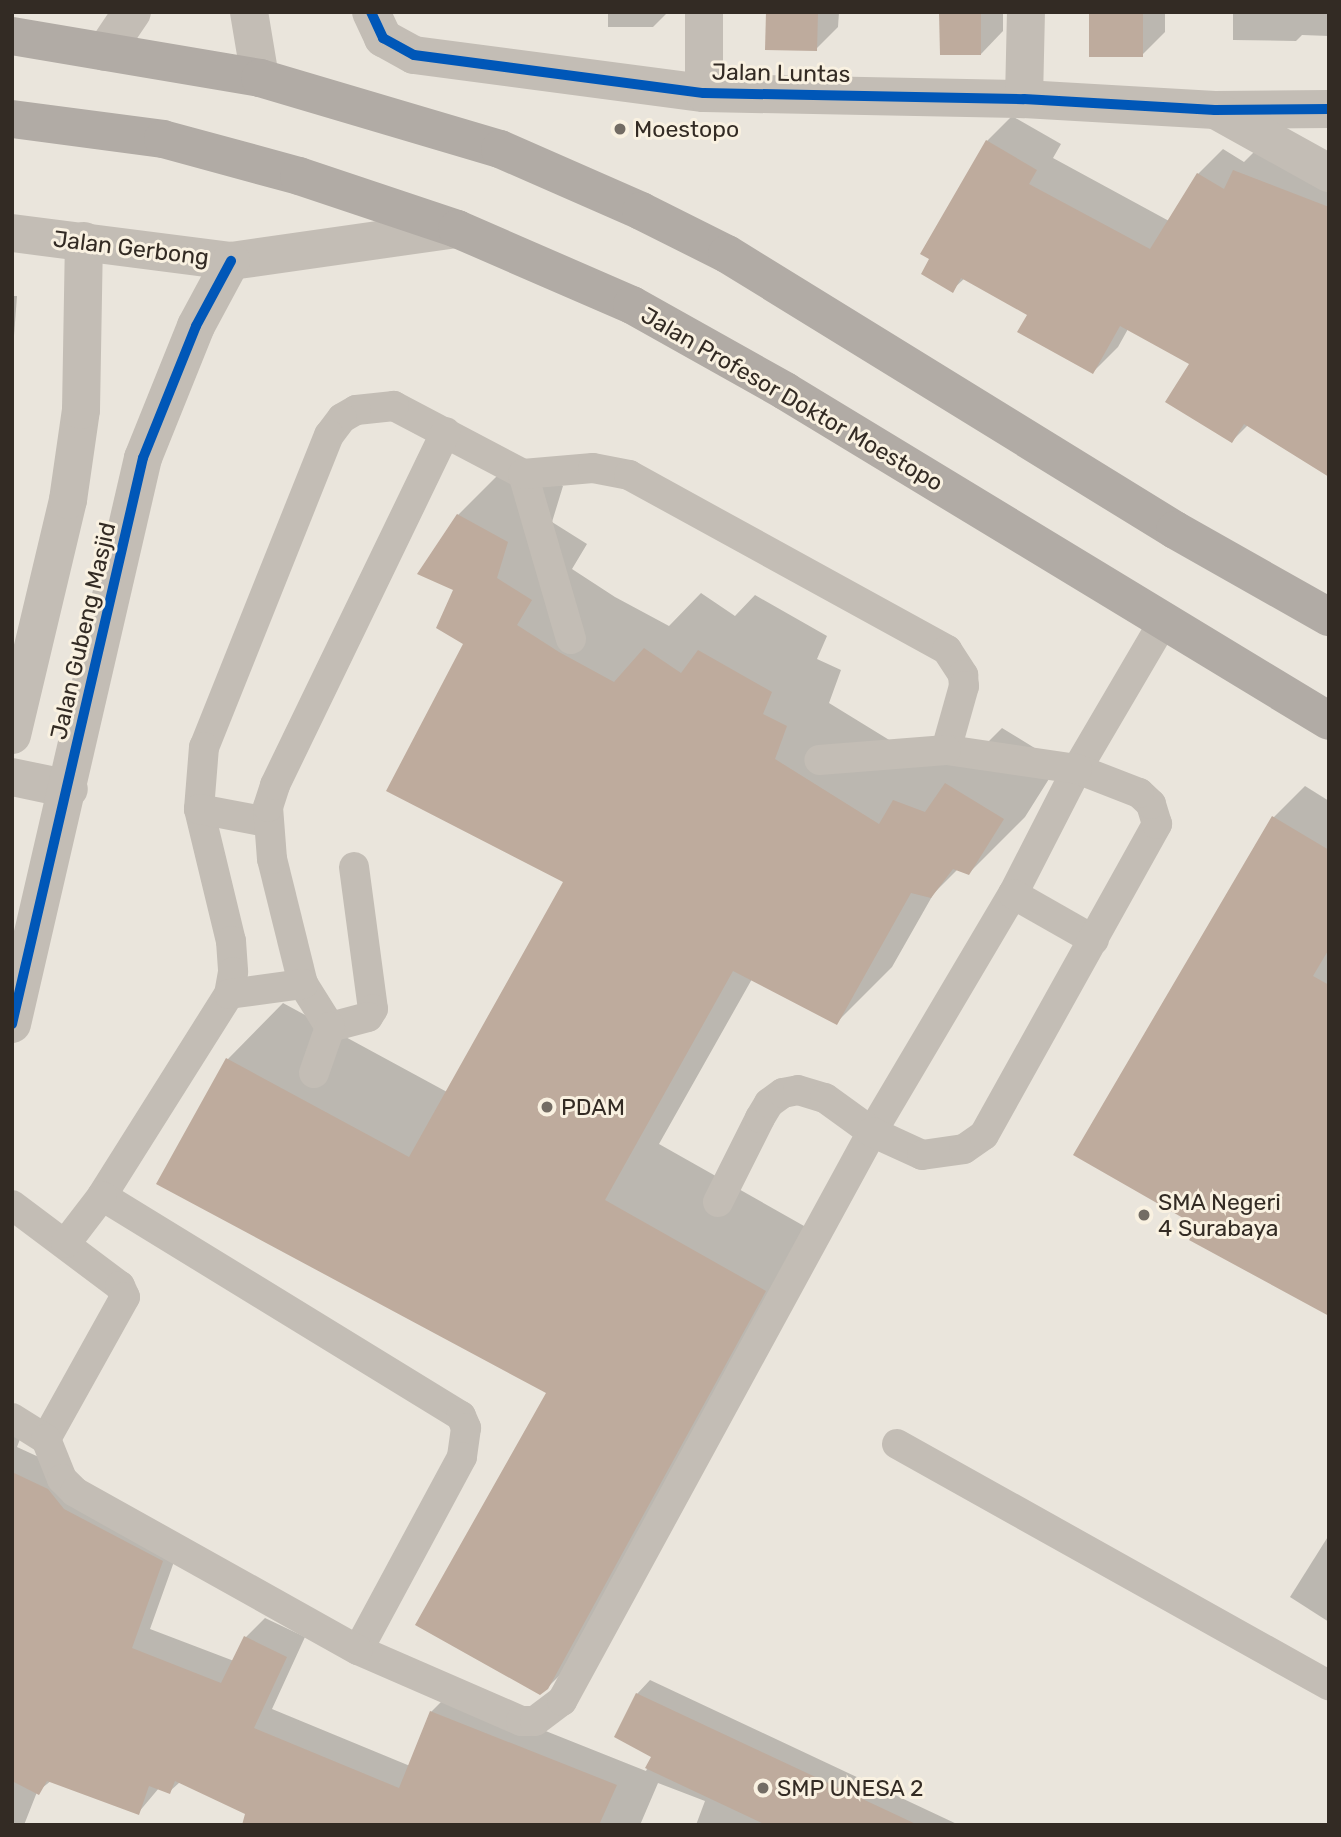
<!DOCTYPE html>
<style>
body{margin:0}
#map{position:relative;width:1341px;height:1837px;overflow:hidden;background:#eae5dc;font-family:Rubik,sans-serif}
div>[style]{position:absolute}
.shadow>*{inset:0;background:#0003}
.building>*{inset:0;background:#beab9d}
.service>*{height:30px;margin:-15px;padding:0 15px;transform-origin:15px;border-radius:15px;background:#c3bdb5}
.minor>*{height:38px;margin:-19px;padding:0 19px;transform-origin:19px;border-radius:19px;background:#c3bdb5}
.tertiary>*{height:38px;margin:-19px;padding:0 19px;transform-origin:19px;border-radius:19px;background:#c3bdb5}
.primary>*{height:38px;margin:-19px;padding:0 19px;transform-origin:19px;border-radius:19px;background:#b1aba5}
.cycleway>*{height:10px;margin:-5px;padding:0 5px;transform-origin:5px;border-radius:5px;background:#0057b8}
.dots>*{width:19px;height:19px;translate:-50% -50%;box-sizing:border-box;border:4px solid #f9f1e1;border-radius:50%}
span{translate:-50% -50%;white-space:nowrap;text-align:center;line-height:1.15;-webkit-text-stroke:6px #f9f1e1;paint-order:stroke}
.street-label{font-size:23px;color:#332b24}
.poi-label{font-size:23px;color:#332b24}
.left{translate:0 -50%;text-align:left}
.frame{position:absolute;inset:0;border:14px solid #332b24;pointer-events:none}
</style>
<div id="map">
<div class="shadow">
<i style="clip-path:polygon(608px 12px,668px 12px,653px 27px,608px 27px)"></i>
<i style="clip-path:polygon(768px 12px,839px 12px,838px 27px,816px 49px)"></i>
<i style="clip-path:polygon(941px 12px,1003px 12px,1003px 31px,981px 54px)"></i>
<i style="clip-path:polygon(1090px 12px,1165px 12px,1165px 32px,1142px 55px)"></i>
<i style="clip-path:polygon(1233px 12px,1329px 12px,1329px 36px,1302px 35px,1296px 41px,1233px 40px)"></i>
<i style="clip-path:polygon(1012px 116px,1061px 144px,1053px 158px,1169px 221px,1198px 174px,1223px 149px,1244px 162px,1260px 146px,1329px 171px,1329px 475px,1248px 425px,1232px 441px,1191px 363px,1128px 329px,1118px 347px,1093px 372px,1029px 314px,965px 278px,952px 290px,987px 141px)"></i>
<i style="clip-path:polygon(12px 296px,17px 296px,12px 362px)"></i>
<i style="clip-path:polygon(514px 459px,563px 486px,552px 522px,587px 544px,572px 569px,615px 597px,669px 626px,701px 593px,735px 616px,755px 595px,827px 636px,817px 659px,841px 670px,829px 703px,930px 765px,975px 755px,1002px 728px,1059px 763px,1025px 817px,969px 873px,958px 869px,934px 893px,892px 967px,836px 1023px,752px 979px,659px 1144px,820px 1235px,604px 1631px,547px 1688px,548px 1393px,159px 1183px,228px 1059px,283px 1003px,447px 1092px,566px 882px,465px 643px,455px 589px,458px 515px)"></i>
<i style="clip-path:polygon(1305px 786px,1329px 801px,1329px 1314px,1199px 1225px,1274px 817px)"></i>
<i style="clip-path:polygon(12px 1404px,28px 1418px,17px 1447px,67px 1470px,181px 1542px,150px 1629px,234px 1661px,246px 1637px,265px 1618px,305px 1637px,272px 1709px,410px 1766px,431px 1712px,450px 1693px,646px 1771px,653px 1756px,637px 1694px,650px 1680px,959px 1825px,696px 1825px,705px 1801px,658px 1783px,640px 1825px,243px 1825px,247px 1813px,180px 1782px,169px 1792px,159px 1788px,138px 1813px,52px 1780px,37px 1792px,24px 1825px,12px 1825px)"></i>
<i style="clip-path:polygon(1329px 1535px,1329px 1622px,1290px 1597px)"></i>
</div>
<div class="building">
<i style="clip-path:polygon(766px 12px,818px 12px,817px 51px,765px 50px)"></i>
<i style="clip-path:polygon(939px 12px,981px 12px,981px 55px,940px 55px)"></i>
<i style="clip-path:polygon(1089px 12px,1143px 12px,1143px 57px,1089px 57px)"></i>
<i style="clip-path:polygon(986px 140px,1037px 170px,1029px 184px,1150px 249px,1197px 173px,1224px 189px,1233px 170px,1329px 207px,1329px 477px,1244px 424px,1232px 443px,1165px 402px,1189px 364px,1120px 326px,1093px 374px,1017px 332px,1027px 315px,961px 278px,953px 293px,921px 274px,929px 259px,920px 254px)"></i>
<i style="clip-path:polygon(457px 514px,508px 542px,497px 578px,532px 600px,517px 625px,559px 652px,614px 682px,644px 648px,681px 673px,698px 650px,772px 692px,763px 714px,787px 726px,775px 759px,879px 824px,893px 800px,925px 812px,945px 783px,1004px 819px,969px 875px,953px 869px,931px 898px,911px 893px,837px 1025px,733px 971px,605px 1200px,766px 1291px,548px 1689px,540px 1695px,415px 1625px,546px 1393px,156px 1184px,226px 1058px,409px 1157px,563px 882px,386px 791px,463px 644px,436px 628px,453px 590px,417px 574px)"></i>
<i style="clip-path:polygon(1272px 816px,1329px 850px,1329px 949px,1313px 976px,1329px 985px,1329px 1316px,1189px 1240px,1197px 1226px,1073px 1155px)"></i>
<i style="clip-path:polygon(12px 1472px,48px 1489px,64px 1509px,163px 1561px,132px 1648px,221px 1683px,244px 1636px,287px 1657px,254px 1728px,399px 1788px,430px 1711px,617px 1785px,599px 1825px,242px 1825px,245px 1814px,175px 1781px,170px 1794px,149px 1786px,139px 1815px,47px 1781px,39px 1795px,12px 1781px)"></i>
<i style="clip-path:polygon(636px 1693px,918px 1825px,766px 1825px,645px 1768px,651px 1757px,614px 1737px)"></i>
</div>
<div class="service">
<i style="left:523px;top:474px;width:146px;rotate:-152.2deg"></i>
<i style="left:394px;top:406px;width:38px;rotate:174deg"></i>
<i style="left:356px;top:410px;width:16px;rotate:150deg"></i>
<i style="left:342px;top:418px;width:21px;rotate:127deg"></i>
<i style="left:329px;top:435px;width:336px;rotate:111.8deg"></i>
<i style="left:204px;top:747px;width:62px;rotate:94.6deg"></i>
<i style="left:199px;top:809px;width:136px;rotate:76.4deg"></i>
<i style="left:231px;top:941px;width:31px;rotate:86deg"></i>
<i style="left:233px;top:972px;width:22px;rotate:100deg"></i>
<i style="left:229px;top:994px;width:239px;rotate:122.2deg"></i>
<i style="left:102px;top:1196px;width:421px;rotate:31.5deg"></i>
<i style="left:461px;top:1416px;width:13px;rotate:67deg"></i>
<i style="left:466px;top:1428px;width:29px;rotate:98deg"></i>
<i style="left:462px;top:1457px;width:219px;rotate:118.3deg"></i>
<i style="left:358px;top:1650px;width:178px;rotate:23.5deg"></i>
<i style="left:521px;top:1721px;width:14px"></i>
<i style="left:535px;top:1721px;width:34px;rotate:-37deg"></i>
<i style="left:562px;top:1701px;width:648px;rotate:-61.42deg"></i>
<i style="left:872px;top:1132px;width:277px;rotate:-59.4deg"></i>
<i style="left:1013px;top:894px;width:140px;rotate:-62.9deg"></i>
<i style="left:1077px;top:769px;width:172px;rotate:-59.6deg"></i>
<i style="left:571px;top:639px;width:172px;rotate:-106.2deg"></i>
<i style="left:523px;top:474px;width:70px;rotate:-4.9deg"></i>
<i style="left:593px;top:468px;width:37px;rotate:11deg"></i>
<i style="left:629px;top:475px;width:363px;rotate:28.8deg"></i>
<i style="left:947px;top:650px;width:30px;rotate:57deg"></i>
<i style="left:963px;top:675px;width:11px;rotate:85deg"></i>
<i style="left:964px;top:686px;width:66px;rotate:105.7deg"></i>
<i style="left:199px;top:809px;width:69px;rotate:10.8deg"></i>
<i style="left:354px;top:867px;width:143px;rotate:82.4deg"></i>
<i style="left:373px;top:1009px;width:9px;rotate:122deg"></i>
<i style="left:368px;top:1017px;width:39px;rotate:165deg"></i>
<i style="left:330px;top:1027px;width:51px;rotate:-122.1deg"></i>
<i style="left:303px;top:984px;width:129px;rotate:-103.9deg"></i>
<i style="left:272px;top:859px;width:52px;rotate:-94.4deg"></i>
<i style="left:268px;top:807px;width:23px;rotate:-72deg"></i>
<i style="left:275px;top:785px;width:392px;rotate:-64.2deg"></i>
<i style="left:1013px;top:894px;width:93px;rotate:29.6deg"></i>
<i style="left:229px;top:994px;width:75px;rotate:-7.7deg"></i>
<i style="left:314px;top:1073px;width:49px;rotate:-70.8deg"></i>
<i style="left:718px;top:1202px;width:94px;rotate:-63.4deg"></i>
<i style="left:760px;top:1118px;width:17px;rotate:-59deg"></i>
<i style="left:769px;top:1103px;width:17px;rotate:-36deg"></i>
<i style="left:783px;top:1093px;width:15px;rotate:-11deg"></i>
<i style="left:798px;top:1090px;width:28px;rotate:17deg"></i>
<i style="left:825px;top:1098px;width:58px;rotate:35.9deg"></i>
<i style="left:872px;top:1132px;width:55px;rotate:24.7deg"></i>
<i style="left:922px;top:1155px;width:42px;rotate:-8.1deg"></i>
<i style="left:964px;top:1149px;width:24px;rotate:-35deg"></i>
<i style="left:984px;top:1135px;width:356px;rotate:-60.9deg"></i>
<i style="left:1157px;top:824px;width:21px;rotate:-107deg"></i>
<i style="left:1151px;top:804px;width:16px;rotate:-137deg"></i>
<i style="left:1139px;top:793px;width:66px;rotate:-158.8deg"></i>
<i style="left:1077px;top:769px;width:132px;rotate:-171.7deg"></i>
<i style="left:946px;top:750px;width:127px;rotate:175.5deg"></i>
<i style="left:12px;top:1205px;width:135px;rotate:36.9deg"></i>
<i style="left:120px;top:1286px;width:12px;rotate:66deg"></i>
<i style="left:125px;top:1297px;width:162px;rotate:119.1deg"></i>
<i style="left:66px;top:1243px;width:59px;rotate:-52.5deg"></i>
<i style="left:12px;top:1418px;width:40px;rotate:32deg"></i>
<i style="left:46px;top:1439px;width:43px;rotate:68.2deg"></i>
<i style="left:62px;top:1479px;width:18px;rotate:45deg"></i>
<i style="left:75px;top:1492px;width:324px;rotate:29.2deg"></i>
<i style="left:897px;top:1444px;width:495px;rotate:29.2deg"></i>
</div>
<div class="minor">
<i style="left:371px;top:12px;width:29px;rotate:65deg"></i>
<i style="left:383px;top:38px;width:35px;rotate:29deg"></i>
<i style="left:414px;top:55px;width:292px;rotate:7.5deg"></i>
<i style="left:704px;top:93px;width:320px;rotate:1.1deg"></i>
<i style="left:1024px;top:99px;width:191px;rotate:3.3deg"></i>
<i style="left:1215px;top:110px;width:114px;rotate:-0.5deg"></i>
<i style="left:704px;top:93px;width:81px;rotate:-90deg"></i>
<i style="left:1024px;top:99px;width:87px;rotate:-88.7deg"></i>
<i style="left:1217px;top:111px;width:128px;rotate:29deg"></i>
</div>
<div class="tertiary">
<i style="left:249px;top:12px;width:67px;rotate:80.5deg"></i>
<i style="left:105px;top:52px;width:48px;rotate:-56deg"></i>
<i style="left:12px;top:233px;width:221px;rotate:7.3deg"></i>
<i style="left:231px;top:261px;width:228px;rotate:-8.1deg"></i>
<i style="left:12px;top:735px;width:242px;rotate:-76.6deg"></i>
<i style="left:68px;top:500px;width:91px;rotate:-81.8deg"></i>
<i style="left:81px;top:410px;width:169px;rotate:-89deg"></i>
<i style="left:12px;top:777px;width:58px;rotate:11.9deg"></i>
<i style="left:12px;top:1024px;width:581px;rotate:-76.97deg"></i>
<i style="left:143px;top:458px;width:142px;rotate:-68.1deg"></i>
<i style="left:196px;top:326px;width:74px;rotate:-61.7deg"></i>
</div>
<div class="primary">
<i style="left:12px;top:36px;width:252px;rotate:9.6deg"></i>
<i style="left:260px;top:78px;width:250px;rotate:16.5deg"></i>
<i style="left:500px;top:149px;width:154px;rotate:23.7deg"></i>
<i style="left:641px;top:211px;width:96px;rotate:26.6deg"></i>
<i style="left:727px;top:254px;width:526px;rotate:31.64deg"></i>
<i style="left:1175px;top:530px;width:177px;rotate:29.5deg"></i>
<i style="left:12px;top:119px;width:152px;rotate:7.5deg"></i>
<i style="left:163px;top:139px;width:141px;rotate:15.2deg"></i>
<i style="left:299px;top:176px;width:167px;rotate:18.5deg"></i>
<i style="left:457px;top:229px;width:191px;rotate:23.5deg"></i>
<i style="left:632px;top:305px;width:176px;rotate:29.3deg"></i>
<i style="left:785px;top:391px;width:636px;rotate:31.24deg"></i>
</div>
<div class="cycleway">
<i style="left:371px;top:12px;width:29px;rotate:65deg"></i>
<i style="left:383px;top:38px;width:35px;rotate:29deg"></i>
<i style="left:414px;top:55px;width:292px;rotate:7.5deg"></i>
<i style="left:704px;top:93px;width:320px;rotate:1.1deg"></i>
<i style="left:1024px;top:99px;width:191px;rotate:3.3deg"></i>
<i style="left:1215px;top:110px;width:114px;rotate:-0.5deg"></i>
<i style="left:12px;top:1024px;width:581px;rotate:-76.97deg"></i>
<i style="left:143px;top:458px;width:142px;rotate:-68.1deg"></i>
<i style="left:196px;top:326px;width:74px;rotate:-61.7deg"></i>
</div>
<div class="dots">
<i style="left:620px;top:129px;background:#736c64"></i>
<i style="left:547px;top:1107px;background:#736c64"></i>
<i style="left:1144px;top:1215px;background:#736c64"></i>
<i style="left:763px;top:1788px;background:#736c64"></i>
</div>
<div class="street-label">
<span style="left:781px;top:73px;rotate:1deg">Jalan Luntas</span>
<span style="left:131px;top:248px;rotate:7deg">Jalan Gerbong</span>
<span style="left:792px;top:399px;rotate:30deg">Jalan Profesor Doktor Moestopo</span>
<span style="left:83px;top:631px;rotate:-77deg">Jalan Gubeng Masjid</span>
</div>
<div class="poi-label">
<span class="left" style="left:634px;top:129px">Moestopo</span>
<span class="left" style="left:561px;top:1107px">PDAM</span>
<span class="left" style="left:1158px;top:1215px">SMA Negeri<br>4 Surabaya</span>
<span class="left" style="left:777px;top:1788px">SMP UNESA 2</span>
</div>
<div class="frame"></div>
</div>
